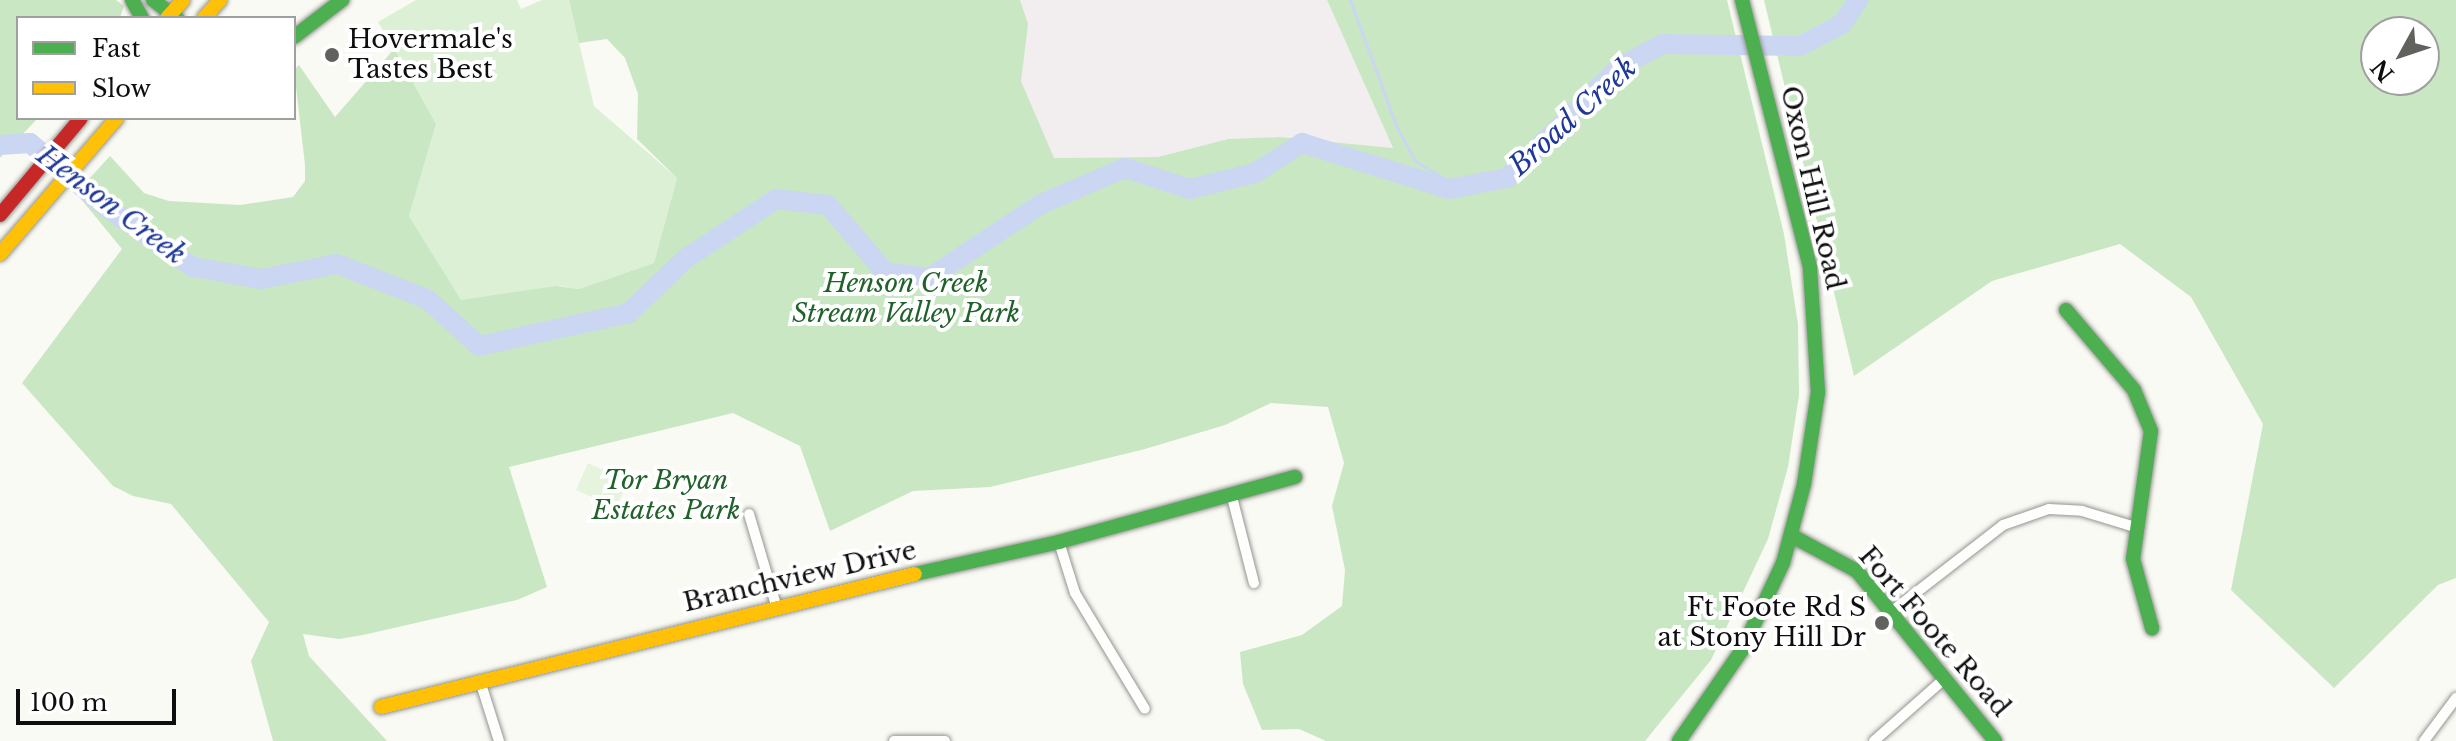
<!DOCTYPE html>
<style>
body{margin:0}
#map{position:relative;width:2456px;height:741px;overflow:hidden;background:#fafaf4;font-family:"Libre Baskerville",serif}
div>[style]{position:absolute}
.industrial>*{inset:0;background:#f2edee}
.green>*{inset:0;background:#dbf0d5}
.forest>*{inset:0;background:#c9e7c3}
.pitch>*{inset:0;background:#e6f4de}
.stream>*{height:3px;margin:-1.5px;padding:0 1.5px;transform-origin:1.5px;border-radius:1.5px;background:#cbd6f3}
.river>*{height:20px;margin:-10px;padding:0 10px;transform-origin:10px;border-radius:10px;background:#cbd6f3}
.roads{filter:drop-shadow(0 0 2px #949492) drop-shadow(0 0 2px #949492)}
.street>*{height:10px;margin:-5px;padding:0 5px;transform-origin:5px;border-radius:5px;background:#fefefd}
.fast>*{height:14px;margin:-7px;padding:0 7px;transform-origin:7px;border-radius:7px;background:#4caf50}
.slow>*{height:14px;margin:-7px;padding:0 7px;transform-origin:7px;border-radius:7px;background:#ffc107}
.jam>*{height:14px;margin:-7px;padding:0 7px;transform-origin:7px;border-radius:7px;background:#c62828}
.dots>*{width:22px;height:22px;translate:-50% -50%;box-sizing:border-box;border:4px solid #fff;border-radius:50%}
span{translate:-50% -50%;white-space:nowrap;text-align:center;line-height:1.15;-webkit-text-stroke:8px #fff;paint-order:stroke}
.poi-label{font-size:26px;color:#0e0e0e}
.left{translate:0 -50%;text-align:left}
.right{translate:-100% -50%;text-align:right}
.street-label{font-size:26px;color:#0e0e0e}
.park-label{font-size:26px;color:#21622b;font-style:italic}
.water-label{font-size:28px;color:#1e3799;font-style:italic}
.legend{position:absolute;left:16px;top:16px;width:280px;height:104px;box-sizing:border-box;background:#fff;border:2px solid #9f9f9f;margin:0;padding:10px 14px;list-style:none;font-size:24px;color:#0e0e0e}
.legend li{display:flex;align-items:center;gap:16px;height:40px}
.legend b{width:40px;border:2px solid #9f9f9f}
.north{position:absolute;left:2360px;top:16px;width:80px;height:80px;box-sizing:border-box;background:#fff;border:2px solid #9f9f9f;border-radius:50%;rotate:230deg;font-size:22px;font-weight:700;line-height:32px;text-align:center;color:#0e0e0e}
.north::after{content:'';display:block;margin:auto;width:28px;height:36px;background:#61615e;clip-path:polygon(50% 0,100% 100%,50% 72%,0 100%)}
.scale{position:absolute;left:16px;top:689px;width:160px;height:36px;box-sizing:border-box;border:4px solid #0e0e0e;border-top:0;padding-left:10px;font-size:24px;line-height:28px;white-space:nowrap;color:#0e0e0e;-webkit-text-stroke:6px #fff;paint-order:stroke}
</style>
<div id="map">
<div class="industrial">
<i style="clip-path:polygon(1020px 0,1327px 0,1393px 148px,1280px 137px,1228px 139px,1158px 157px,1053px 158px,1021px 81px)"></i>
</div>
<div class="green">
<i style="clip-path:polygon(416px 0,517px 0,521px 9px,542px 0,569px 0,594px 106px,677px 178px,654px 263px,579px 289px,560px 286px,461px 301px,409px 216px,436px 124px,378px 22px)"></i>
</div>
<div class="forest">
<i style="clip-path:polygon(0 0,116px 0,124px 6px,120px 18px,18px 18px,18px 118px,38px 118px,0 158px)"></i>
<i style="clip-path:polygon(569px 0,1020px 0,1028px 24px,1021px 81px,1054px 158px,1158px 157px,1228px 139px,1280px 137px,1393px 148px,1327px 0,1727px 0,1784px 234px,1798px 324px,1799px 395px,1788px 467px,1768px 539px,1711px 660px,1645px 741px,1326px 741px,1299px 729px,1262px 730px,1243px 684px,1240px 652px,1302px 635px,1342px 606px,1345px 570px,1332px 506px,1344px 463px,1328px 407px,1271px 403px,1225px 425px,1145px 449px,990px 487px,913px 491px,830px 531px,800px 446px,733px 413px,509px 467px,547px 587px,517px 600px,363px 635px,339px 639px,303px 634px,309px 656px,387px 741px,273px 741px,251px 661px,269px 622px,171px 504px,133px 496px,113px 486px,22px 383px,122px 249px,76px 193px,110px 156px,144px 193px,169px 201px,240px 205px,293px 197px,305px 181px,305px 165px,294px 70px,299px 65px,335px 117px,394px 49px,436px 124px,409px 216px,461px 300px,556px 286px,579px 289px,654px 263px,677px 178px,637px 139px,638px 94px,625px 58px,607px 39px,579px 43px)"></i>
<i style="clip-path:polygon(evenodd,1764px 0,2456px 0,2456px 578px,2438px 585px,2334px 688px,2231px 590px,2263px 424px,2191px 297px,2120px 244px,1992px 281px,1854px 376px,1764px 0,2424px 32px,2424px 80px,2376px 80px,2376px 32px,2424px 32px)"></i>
</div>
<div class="pitch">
<i style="clip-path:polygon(588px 463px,628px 481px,616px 508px,576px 490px)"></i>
</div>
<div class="stream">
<i style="left:1350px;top:0;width:136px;rotate:69.8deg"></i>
<i style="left:1397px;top:128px;width:39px;rotate:61deg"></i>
<i style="left:1416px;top:162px;width:51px;rotate:29.6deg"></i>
</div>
<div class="river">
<i style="left:0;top:145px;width:30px;rotate:-4deg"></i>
<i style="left:30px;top:143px;width:99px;rotate:40.1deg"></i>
<i style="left:106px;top:207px;width:106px;rotate:34.6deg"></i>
<i style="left:193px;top:267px;width:69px;rotate:10deg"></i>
<i style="left:261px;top:279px;width:77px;rotate:-11.2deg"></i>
<i style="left:337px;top:264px;width:97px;rotate:21.3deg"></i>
<i style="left:427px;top:299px;width:70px;rotate:42.1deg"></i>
<i style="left:479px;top:346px;width:154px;rotate:-12.4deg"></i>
<i style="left:629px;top:313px;width:78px;rotate:-44deg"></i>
<i style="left:685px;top:259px;width:109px;rotate:-33.4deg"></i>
<i style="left:776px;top:199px;width:52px;rotate:6.6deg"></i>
<i style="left:828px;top:205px;width:88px;rotate:49.6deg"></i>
<i style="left:885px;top:272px;width:44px;rotate:7.8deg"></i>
<i style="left:929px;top:278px;width:134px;rotate:-33.5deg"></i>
<i style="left:1041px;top:204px;width:91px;rotate:-23.2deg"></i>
<i style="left:1125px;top:168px;width:68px;rotate:17.9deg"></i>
<i style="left:1190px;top:189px;width:67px;rotate:-13.8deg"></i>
<i style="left:1255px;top:173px;width:56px;rotate:-32.6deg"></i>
<i style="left:1302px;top:143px;width:154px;rotate:17.4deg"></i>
<i style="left:1449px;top:189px;width:59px;rotate:-10.7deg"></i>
<i style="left:1507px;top:178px;width:160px;rotate:-44.5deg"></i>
<i style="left:1621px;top:66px;width:47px;rotate:-27.6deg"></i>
<i style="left:1663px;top:44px;width:137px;rotate:0.8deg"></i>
<i style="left:1800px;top:46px;width:47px;rotate:-27.6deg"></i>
<i style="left:1842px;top:24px;width:29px;rotate:-56deg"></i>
</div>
<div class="roads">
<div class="street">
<i style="left:1232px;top:497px;width:89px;rotate:75.7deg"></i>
<i style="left:749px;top:514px;width:95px;rotate:73.5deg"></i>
<i style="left:1059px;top:542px;width:53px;rotate:72.6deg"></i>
<i style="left:1075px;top:593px;width:135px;rotate:58.9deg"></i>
<i style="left:1891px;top:612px;width:142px;rotate:-37.8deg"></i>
<i style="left:2003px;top:525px;width:49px;rotate:-19.2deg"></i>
<i style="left:2049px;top:509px;width:33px;rotate:3deg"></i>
<i style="left:2082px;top:511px;width:55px;rotate:16.8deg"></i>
<i style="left:481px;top:684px;width:60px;rotate:72.5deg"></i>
<i style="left:894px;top:741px;width:51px"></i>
<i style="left:1874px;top:741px;width:94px;rotate:-41.5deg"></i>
<i style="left:2424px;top:741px;width:54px;rotate:-53.3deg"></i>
</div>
<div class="fast">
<i style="left:132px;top:0;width:21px;rotate:61deg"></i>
<i style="left:153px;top:0;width:30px;rotate:37deg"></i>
<i style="left:294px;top:37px;width:61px;rotate:-37.6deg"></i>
<i style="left:2066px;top:310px;width:105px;rotate:49.6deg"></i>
<i style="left:2134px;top:390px;width:44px;rotate:67.5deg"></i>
<i style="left:2151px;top:431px;width:129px;rotate:98deg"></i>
<i style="left:2133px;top:559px;width:72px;rotate:74.6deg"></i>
<i style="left:1792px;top:536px;width:74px;rotate:28.3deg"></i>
<i style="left:1857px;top:571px;width:219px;rotate:50.9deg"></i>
<i style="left:915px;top:574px;width:148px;rotate:-12.5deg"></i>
<i style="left:1059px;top:542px;width:245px;rotate:-15.4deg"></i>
<i style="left:1679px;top:741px;width:111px;rotate:-55.3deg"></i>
<i style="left:1742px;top:650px;width:96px;rotate:-64.8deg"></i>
<i style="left:1783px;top:563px;width:82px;rotate:-75.1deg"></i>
<i style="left:1804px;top:484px;width:93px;rotate:-81.3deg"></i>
<i style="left:1818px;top:392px;width:125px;rotate:-93.7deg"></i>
<i style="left:1810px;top:267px;width:276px;rotate:-104.3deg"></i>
</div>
<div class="slow">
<i style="left:167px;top:18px;width:24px;rotate:-48deg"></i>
<i style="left:204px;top:18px;width:24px;rotate:-48deg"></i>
<i style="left:0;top:254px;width:179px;rotate:-49.3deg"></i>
<i style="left:381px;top:707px;width:550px;rotate:-13.99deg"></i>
</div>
<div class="jam">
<i style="left:0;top:215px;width:126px;rotate:-50.1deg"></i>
</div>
</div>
<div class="dots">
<i style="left:332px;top:55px;background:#61615e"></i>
<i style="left:1882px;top:623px;background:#61615e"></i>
</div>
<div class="poi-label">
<span class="left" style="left:348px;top:55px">Hovermale's<br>Tastes Best</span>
<span class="right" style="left:1866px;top:623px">Ft Foote Rd S<br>at Stony Hill Dr</span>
</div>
<div class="street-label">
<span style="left:1812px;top:188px;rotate:77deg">Oxon Hill Road</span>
<span style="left:800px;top:577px;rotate:-13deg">Branchview Drive</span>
<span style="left:1934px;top:632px;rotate:49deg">Fort Foote Road</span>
</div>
<div class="park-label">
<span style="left:906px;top:299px">Henson Creek<br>Stream Valley Park</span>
<span style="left:666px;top:496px">Tor Bryan<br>Estates Park</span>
</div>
<div class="water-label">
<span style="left:1573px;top:117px;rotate:-42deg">Broad Creek</span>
<span style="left:111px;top:205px;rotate:37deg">Henson Creek</span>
</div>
<ul class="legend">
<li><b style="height:10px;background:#4caf50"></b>Fast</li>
<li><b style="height:10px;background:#ffc107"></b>Slow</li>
</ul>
<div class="north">N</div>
<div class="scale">100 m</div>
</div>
